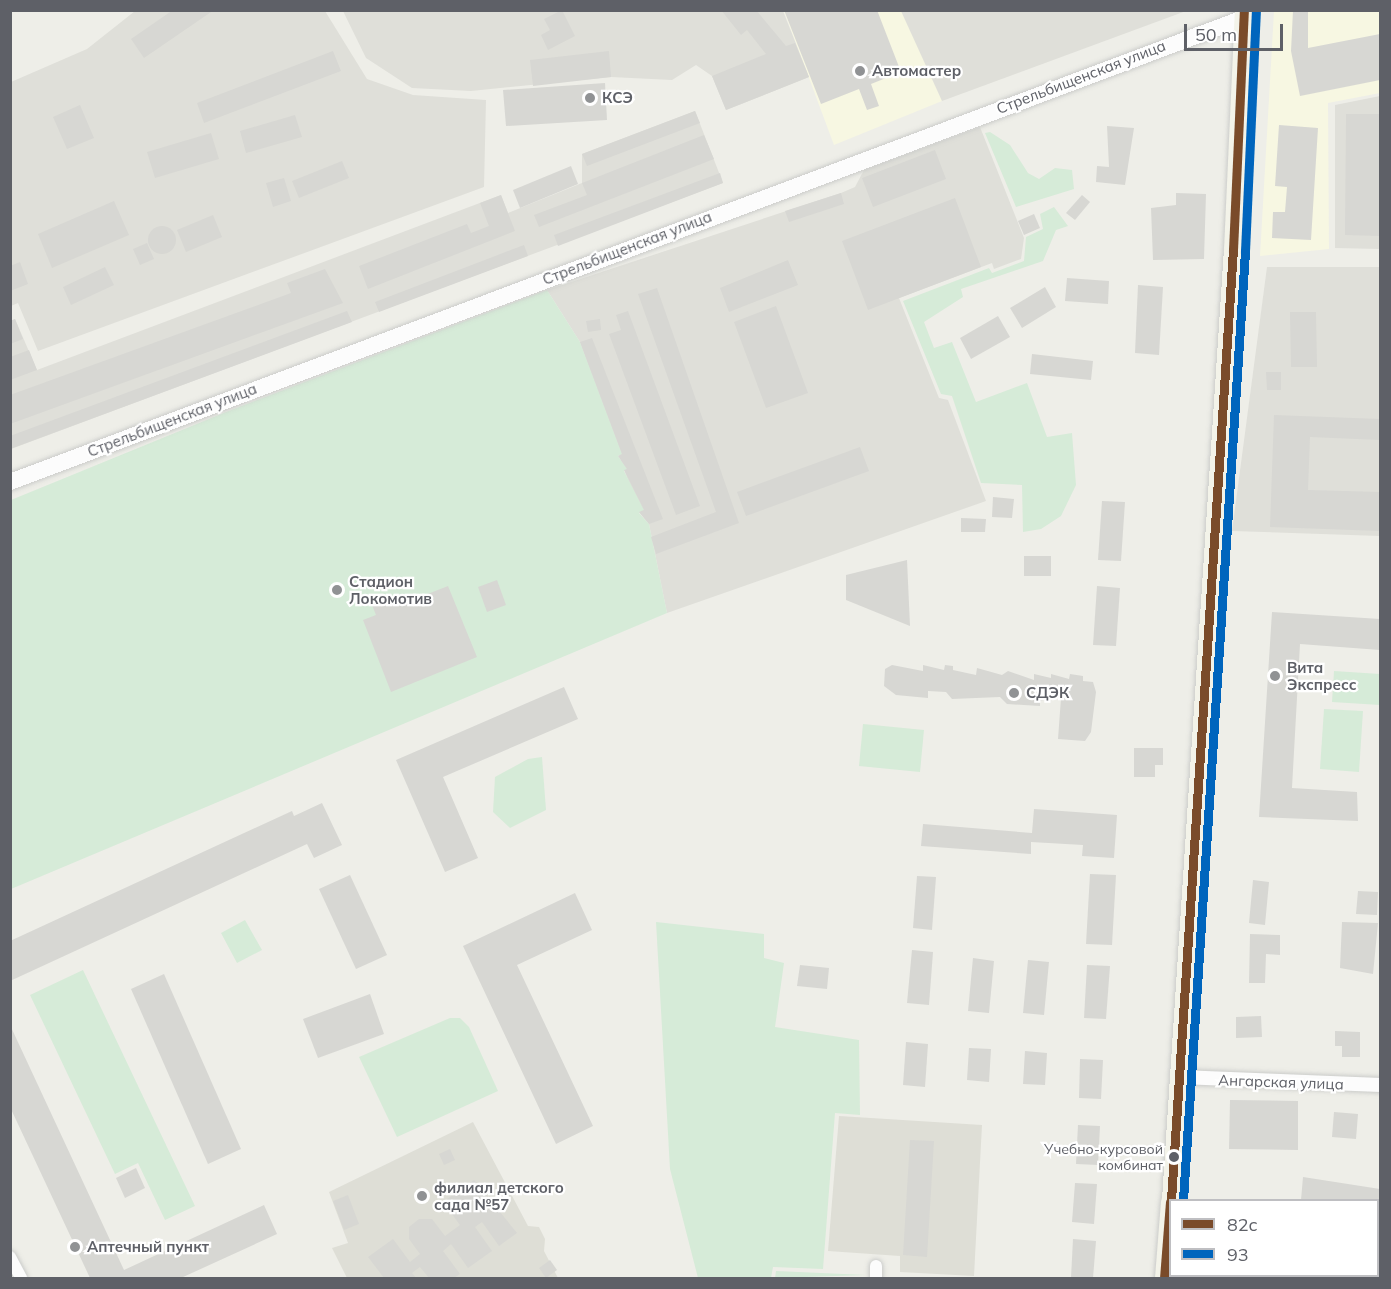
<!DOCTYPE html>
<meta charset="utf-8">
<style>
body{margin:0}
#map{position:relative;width:1391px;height:1289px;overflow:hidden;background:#eeeee8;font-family:Mulish,sans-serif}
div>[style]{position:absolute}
.commercial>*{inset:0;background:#f7f7e2}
.industrial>*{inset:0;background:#dfdfd9}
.education>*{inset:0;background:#deded6}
.green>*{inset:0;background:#d6ebd8}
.building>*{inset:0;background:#d7d7d3}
.round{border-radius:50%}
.roads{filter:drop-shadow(0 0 2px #cbccca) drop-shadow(0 0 2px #cbccca)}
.minor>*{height:12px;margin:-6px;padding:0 6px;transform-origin:6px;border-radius:6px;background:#fcfcfc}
.tertiary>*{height:14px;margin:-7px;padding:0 7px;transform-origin:7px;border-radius:7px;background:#fcfcfc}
.secondary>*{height:16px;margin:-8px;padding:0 8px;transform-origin:8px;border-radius:8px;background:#fcfcfc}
.primary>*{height:18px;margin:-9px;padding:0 9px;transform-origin:9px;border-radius:9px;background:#f3f3e9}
.bus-1>*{height:9px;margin:-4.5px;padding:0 4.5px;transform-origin:4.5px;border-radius:4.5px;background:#7a4b2a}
.bus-2>*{height:9px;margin:-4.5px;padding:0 4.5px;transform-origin:4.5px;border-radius:4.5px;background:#0065bd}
.dots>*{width:16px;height:16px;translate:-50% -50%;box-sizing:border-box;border:3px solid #fff;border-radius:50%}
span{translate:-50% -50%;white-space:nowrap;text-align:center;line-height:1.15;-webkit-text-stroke:4.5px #fff;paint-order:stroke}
.bus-label{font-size:14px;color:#5e6067}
.right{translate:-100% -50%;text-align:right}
.poi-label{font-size:15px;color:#5e6067;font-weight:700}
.left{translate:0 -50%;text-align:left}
.street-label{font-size:15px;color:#5e6067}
.frame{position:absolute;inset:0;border:12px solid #5e6067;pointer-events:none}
.legend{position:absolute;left:1169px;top:1199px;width:210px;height:78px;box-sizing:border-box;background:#fff;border:2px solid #bfbfc2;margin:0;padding:8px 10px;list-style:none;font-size:18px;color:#5e6067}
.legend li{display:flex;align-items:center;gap:12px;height:30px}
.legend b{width:30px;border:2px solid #bfbfc2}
.scale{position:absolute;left:1184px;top:24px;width:99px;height:27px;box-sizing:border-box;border:3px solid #5e6067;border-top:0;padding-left:8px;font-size:18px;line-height:21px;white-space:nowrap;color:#5e6067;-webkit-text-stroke:4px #fff;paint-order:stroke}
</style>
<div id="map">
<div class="commercial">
<i style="clip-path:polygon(784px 11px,909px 11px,942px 101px,834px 145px)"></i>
<i style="clip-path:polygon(1274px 11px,1380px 11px,1380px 93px,1328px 103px,1329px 249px,1260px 256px)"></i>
</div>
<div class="industrial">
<i style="clip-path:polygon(135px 11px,325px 11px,367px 79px,413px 95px,486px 100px,484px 187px,38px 351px,18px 303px,11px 306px,11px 82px,87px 49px)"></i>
<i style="clip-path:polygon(343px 11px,783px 11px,809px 77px,726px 110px,712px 76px,696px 65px,672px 80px,611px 77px,471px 91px,412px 88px,366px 58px)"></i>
<i style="clip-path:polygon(901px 11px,1186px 11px,942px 101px)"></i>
<i style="clip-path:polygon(1380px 96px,1380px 249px,1335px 248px,1335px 105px)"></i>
<i style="clip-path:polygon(695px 111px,723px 183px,11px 449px,11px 321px,15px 319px,37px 370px,501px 195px,508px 213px,582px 183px,582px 154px)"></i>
<i style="clip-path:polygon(980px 127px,1024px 238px,1021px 259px,994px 269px,992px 263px,899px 298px,939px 398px,948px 400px,986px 501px,667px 613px,649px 524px,639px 512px,580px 342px,547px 290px,841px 193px,855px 187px,864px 170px)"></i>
<i style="clip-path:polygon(1267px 267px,1380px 267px,1380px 536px,1232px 531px)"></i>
</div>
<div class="education">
<i style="clip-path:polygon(839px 1116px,982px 1125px,974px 1276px,900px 1272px,900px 1256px,828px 1251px)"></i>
<i style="clip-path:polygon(473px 1122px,528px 1226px,539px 1227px,545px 1239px,544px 1251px,558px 1278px,347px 1278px,332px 1248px,348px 1243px,329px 1192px)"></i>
</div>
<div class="green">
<i style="clip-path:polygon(990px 132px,1010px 145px,1028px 173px,1039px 179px,1055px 168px,1072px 170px,1074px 189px,1016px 207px,985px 133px)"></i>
<i style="clip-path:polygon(1054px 207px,1068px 226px,1056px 230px,1043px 261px,961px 289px,963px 297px,924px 322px,934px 348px,952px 342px,976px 402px,1027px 383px,1047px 437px,1072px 433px,1076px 485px,1061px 516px,1041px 529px,1023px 532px,1022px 485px,981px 483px,952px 396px,941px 394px,903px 301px,989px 268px,992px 273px,1024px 261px,1026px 237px,1043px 229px,1040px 214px)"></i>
<i style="clip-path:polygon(547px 290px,580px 342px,622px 454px,618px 456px,627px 469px,624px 471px,644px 510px,639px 513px,649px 524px,667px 613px,11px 889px,11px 500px,226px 412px)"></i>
<i style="clip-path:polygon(1334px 671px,1380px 674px,1380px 705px,1332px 702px)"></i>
<i style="clip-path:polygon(1324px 709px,1363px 711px,1359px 772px,1320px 769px)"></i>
<i style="clip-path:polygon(863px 724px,924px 730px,920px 772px,859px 766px)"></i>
<i style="clip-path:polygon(542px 757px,546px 810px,510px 828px,493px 812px,495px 777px,528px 759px)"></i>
<i style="clip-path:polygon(245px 920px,262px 950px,237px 963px,221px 933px)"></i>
<i style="clip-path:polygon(656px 922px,764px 934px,764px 958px,784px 963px,775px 1027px,859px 1040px,860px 1115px,835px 1113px,823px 1269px,773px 1267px,771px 1278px,698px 1278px,670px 1169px)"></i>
<i style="clip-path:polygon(83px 970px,195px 1206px,165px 1220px,138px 1163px,115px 1174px,30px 995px)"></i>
<i style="clip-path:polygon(450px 1018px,460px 1018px,469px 1027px,498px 1091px,397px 1137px,359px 1057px)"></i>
<i style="clip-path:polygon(776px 1271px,866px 1275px,775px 1278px)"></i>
</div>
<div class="building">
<i style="clip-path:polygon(173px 10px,214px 10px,144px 58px,131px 39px)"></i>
<i style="clip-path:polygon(562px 10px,575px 36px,548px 50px,541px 35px,550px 30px,544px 19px)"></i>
<i style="clip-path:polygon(721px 10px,756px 10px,786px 46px,795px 43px,809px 77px,726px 110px,712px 76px,766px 54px,747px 30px,741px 35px)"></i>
<i style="clip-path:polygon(784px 10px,877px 10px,901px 72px,871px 84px,879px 106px,867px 110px,859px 89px,821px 104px)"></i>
<i style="clip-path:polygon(1293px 10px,1308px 11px,1308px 48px,1380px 34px,1380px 80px,1300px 96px,1291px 51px)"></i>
<i style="clip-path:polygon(333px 51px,341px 71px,204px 123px,197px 103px)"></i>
<i style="clip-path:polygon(609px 51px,611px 77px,533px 86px,530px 60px)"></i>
<i style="clip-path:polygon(605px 83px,607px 120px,506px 126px,503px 90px)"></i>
<i style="clip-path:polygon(80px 105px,94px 138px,67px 149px,53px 117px)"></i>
<i style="clip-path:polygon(695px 111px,700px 123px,587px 166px,582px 154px)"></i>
<i style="clip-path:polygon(1346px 114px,1380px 114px,1380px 236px,1345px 235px)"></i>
<i style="clip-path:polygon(295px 115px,302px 137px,246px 153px,240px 131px)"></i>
<i style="clip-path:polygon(1279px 125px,1318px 128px,1311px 240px,1272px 238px,1273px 212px,1285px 212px,1287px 187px,1275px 186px)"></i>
<i style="clip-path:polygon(1107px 126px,1134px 128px,1125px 185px,1096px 182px,1097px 166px,1109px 167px)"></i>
<i style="clip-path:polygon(211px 133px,219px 159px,155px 178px,147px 152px)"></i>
<i style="clip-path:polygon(704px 135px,714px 159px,539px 227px,534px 215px,587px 195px,582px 183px)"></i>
<i style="clip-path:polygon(935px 150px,946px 179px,873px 207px,862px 178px)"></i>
<i style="clip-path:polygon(342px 161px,349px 178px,299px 198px,292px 181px)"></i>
<i style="clip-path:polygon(571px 166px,578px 184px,520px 208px,513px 190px)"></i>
<i style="clip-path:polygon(720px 173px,723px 183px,558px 246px,554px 235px)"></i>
<i style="clip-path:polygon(284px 178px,291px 201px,273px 207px,266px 183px)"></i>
<i style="clip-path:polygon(841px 193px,844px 204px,789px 222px,785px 211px)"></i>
<i style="clip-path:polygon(1176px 193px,1206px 194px,1204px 259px,1153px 260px,1151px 208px,1176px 205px)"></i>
<i style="clip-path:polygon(501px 195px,515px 231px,368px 289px,359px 266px,467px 224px,471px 233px,489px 226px,480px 203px)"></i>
<i style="clip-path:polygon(1082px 195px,1090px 202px,1075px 220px,1066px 213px)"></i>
<i style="clip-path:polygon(955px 198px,981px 267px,868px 310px,842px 241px)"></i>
<i style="clip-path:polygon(114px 201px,129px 235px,52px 268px,38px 234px)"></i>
<i style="clip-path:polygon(1034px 214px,1040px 228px,1024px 235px,1018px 221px)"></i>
<i style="clip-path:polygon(213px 215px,222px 237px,186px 252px,177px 230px)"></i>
<i class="round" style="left:148px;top:226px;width:28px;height:28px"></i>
<i style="clip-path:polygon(147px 243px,154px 259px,140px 265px,133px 249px)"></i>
<i style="clip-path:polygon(524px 245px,528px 256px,379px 312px,375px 302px)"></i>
<i style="clip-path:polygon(788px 260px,798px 285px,729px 312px,720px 288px)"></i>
<i style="clip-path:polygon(20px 262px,28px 284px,10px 291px,10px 266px)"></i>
<i style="clip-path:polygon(105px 267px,114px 285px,71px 305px,63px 287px)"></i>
<i style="clip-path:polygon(325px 269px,343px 303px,10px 424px,10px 395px,291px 293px,287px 283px)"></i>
<i style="clip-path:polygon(1067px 278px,1109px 281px,1108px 304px,1065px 301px)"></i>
<i style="clip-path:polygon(1138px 285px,1163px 287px,1159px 355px,1135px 353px)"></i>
<i style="clip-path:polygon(1045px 287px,1056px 307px,1022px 328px,1010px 308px)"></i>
<i style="clip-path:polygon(657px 288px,739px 523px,656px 554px,651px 537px,716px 512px,638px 294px)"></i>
<i style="clip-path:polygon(776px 306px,808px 393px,766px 408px,734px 322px)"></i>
<i style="clip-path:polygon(347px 311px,352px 322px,10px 449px,10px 436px)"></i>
<i style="clip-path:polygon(628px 311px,700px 506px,676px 515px,609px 334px,621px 330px,616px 315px)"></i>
<i style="clip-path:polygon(1290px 312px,1316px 312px,1317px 367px,1291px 367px)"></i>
<i style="clip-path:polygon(998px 316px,1010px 337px,971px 359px,960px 338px)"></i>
<i style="clip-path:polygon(15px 319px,23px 339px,10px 344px,10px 321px)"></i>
<i style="clip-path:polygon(600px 319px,601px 330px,588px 332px,586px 321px)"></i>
<i style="clip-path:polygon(592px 338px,663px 519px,649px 524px,639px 512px,644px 510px,624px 470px,627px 469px,618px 456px,622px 454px,580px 342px)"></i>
<i style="clip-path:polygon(29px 350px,37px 370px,10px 380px,10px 357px)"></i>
<i style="clip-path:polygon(1032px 354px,1093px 361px,1091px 380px,1030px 374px)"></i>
<i style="clip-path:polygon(1266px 372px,1281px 372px,1281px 390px,1267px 390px)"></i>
<i style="clip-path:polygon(1274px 415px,1380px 419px,1380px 440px,1310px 437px,1308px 490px,1380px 492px,1380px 531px,1270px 527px)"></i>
<i style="clip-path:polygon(860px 447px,869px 471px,746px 516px,737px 492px)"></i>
<i style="clip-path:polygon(993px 497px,1014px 499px,1012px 518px,992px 517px)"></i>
<i style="clip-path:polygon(1102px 501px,1125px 502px,1121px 561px,1098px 560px)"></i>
<i style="clip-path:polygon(961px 518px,986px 519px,985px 532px,961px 532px)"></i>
<i style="clip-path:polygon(1024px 556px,1051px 556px,1051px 576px,1024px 576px)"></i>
<i style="clip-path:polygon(907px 560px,910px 626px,846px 600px,846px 575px)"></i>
<i style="clip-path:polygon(497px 580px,506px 605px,487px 612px,478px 587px)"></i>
<i style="clip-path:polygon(448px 586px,477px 657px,391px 692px,363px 620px,376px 615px,372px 605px,398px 594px,402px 604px)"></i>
<i style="clip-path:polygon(1097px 586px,1120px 588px,1116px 646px,1093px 645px)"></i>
<i style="clip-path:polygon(1272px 612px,1380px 619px,1380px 650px,1300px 644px,1292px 788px,1357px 792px,1358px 821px,1259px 817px)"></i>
<i style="clip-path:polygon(892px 665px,923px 671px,923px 665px,944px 670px,945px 665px,953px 666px,953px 670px,976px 675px,977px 668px,1002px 675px,1008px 671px,1034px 680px,1034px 674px,1051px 678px,1051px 674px,1069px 679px,1070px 674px,1083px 676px,1083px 681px,1093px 682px,1096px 692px,1091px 732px,1085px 741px,1058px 739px,1061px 698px,1040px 701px,1040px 706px,1007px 704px,1000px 697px,952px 699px,946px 692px,928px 691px,928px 698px,896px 695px,884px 686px,885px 669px)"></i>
<i style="clip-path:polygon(564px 687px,578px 719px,443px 777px,478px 858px,445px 872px,396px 760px)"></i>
<i style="clip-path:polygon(1134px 748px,1163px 748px,1163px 765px,1155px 765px,1155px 777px,1134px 777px)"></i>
<i style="clip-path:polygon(322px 803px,342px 845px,314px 858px,307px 844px,10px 981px,10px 941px,292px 811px,294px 816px)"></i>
<i style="clip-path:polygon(1034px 809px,1117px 815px,1114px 858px,1082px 856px,1083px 845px,1031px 842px,1031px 854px,921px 846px,923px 824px,1032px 833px)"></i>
<i style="clip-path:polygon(1090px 874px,1116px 875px,1112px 945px,1086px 944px)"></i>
<i style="clip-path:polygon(350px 875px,387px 955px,356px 969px,319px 889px)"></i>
<i style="clip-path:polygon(917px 876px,936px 877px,932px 930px,913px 928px)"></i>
<i style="clip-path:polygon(1253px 880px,1269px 882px,1265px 925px,1249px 923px)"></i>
<i style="clip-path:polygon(1358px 891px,1378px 892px,1377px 915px,1356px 914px)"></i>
<i style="clip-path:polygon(575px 893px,592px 930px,517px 965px,593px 1126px,556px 1144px,463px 946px)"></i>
<i style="clip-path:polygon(1342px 922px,1378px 923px,1373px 974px,1340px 968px)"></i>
<i style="clip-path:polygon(1250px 934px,1280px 935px,1280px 955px,1266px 954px,1265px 983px,1249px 983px)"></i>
<i style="clip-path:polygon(912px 950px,933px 952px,929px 1005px,907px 1003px)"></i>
<i style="clip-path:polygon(973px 958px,994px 961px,989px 1013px,968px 1011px)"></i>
<i style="clip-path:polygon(1028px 960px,1049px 962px,1044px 1015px,1023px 1013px)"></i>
<i style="clip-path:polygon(800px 965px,829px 968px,827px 989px,797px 986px)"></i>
<i style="clip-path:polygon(1087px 965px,1110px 966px,1106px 1019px,1084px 1018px)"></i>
<i style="clip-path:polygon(164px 974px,241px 1149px,208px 1164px,131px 989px)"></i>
<i style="clip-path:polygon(370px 994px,384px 1034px,318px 1058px,303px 1019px)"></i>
<i style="clip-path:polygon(1261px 1016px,1262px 1037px,1236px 1038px,1236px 1017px)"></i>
<i style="clip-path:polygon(10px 1025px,124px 1270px,264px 1205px,277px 1234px,181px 1278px,90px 1278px,10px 1107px)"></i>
<i style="clip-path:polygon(1335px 1031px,1360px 1032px,1360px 1057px,1342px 1057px,1342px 1046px,1335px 1046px)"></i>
<i style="clip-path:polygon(906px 1042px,928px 1044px,925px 1087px,903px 1085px)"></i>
<i style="clip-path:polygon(969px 1048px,991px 1049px,989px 1082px,967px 1080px)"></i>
<i style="clip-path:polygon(1025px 1051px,1047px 1053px,1045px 1085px,1023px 1084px)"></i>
<i style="clip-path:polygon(1080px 1059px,1103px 1060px,1101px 1099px,1079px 1098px)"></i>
<i style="clip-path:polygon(1230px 1100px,1298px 1101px,1298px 1150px,1229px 1149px)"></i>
<i style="clip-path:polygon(1334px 1112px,1358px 1114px,1356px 1139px,1332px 1137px)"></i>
<i style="clip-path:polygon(1078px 1125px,1100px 1126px,1098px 1165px,1076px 1164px)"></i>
<i style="clip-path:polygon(910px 1140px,934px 1141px,927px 1257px,903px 1255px)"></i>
<i style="clip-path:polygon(450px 1149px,455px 1160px,444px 1165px,439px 1154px)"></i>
<i style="clip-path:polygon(136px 1168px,145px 1188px,125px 1198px,116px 1178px)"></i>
<i style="clip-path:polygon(1303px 1177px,1380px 1189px,1380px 1210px,1377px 1200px,1301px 1200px)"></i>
<i style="clip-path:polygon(474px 1180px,517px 1233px,499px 1246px,482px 1222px,475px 1227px,492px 1251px,468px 1268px,451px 1244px,443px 1251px,460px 1274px,454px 1278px,429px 1278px,420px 1267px,412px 1273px,416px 1278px,384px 1278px,368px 1257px,393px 1239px,410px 1262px,420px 1254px,409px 1239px,409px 1227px,419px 1219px,432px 1219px,445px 1236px,460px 1225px,443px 1202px)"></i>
<i style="clip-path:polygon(1075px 1183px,1097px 1184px,1094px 1224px,1072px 1222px)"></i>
<i style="clip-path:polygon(348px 1195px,359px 1224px,344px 1230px,333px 1201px)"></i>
<i style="clip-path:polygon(1073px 1239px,1096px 1241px,1093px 1278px,1071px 1278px)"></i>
<i style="clip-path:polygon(550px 1260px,557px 1270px,546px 1278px,539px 1268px)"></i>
</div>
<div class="roads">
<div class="minor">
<i style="left:10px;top:1257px;width:24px;rotate:62deg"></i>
<i style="left:876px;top:1278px;width:12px;rotate:-90deg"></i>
</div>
<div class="tertiary">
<i style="left:1181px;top:1077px;width:199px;rotate:2.3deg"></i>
</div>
<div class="secondary">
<i style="left:10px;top:482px;width:1318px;rotate:-20.61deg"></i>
</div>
<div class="primary">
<i style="left:1171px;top:1200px;width:952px;rotate:-86.27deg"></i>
<i style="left:1233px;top:250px;width:240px;rotate:-87.4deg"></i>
<i style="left:1164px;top:1278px;width:76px;rotate:-85.5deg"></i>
</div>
</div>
<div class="bus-1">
<i style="left:1171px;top:1200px;width:952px;rotate:-86.27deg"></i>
<i style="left:1233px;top:250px;width:240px;rotate:-87.4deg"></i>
<i style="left:1164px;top:1278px;width:76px;rotate:-85.5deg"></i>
</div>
<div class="bus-2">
<i style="left:1183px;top:1200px;width:951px;rotate:-86.26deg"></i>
<i style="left:1245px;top:251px;width:240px;rotate:-87.4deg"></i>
</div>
<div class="dots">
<i style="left:860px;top:71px;background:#909294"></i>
<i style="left:590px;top:98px;background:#909294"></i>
<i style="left:337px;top:590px;background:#909294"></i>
<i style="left:1275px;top:676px;background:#909294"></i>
<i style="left:1014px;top:693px;background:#909294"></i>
<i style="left:1174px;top:1157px;background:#5e6067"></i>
<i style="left:422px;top:1196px;background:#909294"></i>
<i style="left:75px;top:1247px;background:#909294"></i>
</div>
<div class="bus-label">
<span class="right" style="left:1163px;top:1157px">Учебно-курсовой<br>комбинат</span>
</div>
<div class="poi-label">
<span class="left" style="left:872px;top:71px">Автомастер</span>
<span class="left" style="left:602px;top:98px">КСЭ</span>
<span class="left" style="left:349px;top:590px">Стадион<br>Локомотив</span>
<span class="left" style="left:1287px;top:676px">Вита<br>Экспресс</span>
<span class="left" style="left:1026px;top:693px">СДЭК</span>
<span class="left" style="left:434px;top:1196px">филиал детского<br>сада №57</span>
<span class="left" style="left:87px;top:1247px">Аптечный пункт</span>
</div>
<div class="street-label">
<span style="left:1081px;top:77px;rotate:-21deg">Стрельбищенская улица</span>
<span style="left:627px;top:248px;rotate:-21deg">Стрельбищенская улица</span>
<span style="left:172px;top:420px;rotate:-21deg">Стрельбищенская улица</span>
<span style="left:1281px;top:1082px;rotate:2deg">Ангарская улица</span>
</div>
<div class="frame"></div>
<ul class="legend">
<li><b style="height:8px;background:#7a4b2a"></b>82с</li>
<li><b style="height:8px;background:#0065bd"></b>93</li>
</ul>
<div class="scale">50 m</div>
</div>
